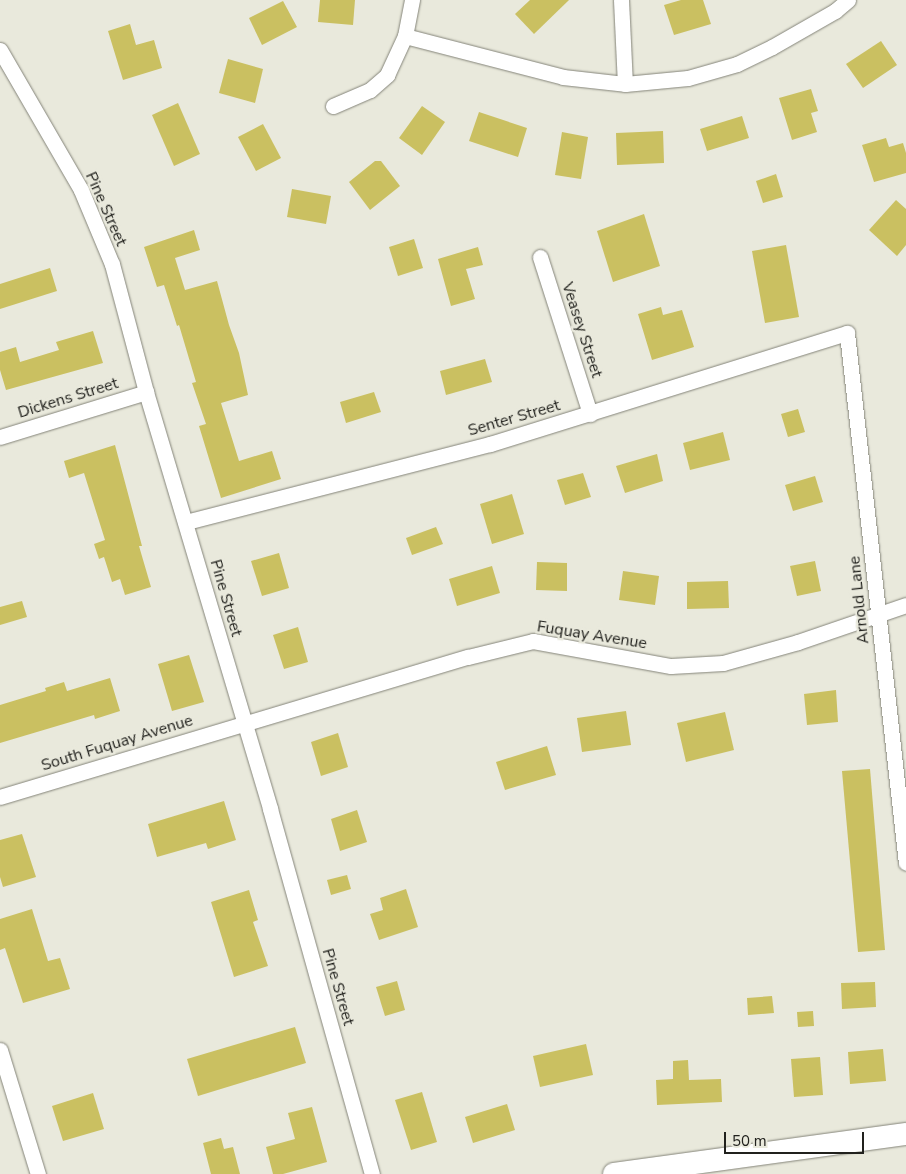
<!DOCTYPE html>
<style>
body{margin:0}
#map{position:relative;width:906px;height:1174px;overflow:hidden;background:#e9e9dc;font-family:"Nunito Sans",sans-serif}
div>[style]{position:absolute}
.building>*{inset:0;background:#cac061}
.roads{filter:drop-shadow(0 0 1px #848479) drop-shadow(0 0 1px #848479)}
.street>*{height:15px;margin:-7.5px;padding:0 7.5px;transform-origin:7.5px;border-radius:7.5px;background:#fff}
.primary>*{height:22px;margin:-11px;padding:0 11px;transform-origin:11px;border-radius:11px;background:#fff}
span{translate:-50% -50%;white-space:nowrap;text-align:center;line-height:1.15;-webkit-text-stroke:4.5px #e9e9dc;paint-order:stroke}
.street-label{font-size:16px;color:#21211d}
.scale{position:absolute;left:724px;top:1132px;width:140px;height:22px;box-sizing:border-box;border:2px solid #21211d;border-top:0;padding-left:6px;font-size:15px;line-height:18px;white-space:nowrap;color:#21211d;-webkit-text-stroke:4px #e9e9dc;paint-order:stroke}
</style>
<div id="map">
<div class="building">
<i style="clip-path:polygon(320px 0,355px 0,353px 25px,318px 22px)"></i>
<i style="clip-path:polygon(530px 0,569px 0,534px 34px,515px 14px)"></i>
<i style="clip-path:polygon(681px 0,703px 0,711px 24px,674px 35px,664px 5px)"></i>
<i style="clip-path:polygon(283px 1px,297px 27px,262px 45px,249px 18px)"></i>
<i style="clip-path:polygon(130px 24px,136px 45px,154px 40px,162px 68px,123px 80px,108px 31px)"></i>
<i style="clip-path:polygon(881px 41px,897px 65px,863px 88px,846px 64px)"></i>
<i style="clip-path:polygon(228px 59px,263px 69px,255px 103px,219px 93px)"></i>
<i style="clip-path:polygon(811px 89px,818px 111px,811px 113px,817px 132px,792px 140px,779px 98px)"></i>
<i style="clip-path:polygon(178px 103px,200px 154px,174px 166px,152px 115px)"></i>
<i style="clip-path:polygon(422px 106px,445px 122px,422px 155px,399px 138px)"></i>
<i style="clip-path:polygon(479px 112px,527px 128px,518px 157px,469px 141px)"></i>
<i style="clip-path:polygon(742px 116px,749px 138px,707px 151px,700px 129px)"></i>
<i style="clip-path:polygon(263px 124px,281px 158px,256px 171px,238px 137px)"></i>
<i style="clip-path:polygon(663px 131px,664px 163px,617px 165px,616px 133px)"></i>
<i style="clip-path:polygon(562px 132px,588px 137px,581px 179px,555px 175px)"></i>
<i style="clip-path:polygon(886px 138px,889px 147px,903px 143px,906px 153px,906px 173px,874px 182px,862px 145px)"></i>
<i style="clip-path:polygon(375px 161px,381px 161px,400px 186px,370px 210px,349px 182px)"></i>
<i style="clip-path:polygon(776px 174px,783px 197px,763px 203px,756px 181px)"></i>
<i style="clip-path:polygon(292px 189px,331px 196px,326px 224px,287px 217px)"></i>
<i style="clip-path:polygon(896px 200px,906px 209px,906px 245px,897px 256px,869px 230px)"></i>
<i style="clip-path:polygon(644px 214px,660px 266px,613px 282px,597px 231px)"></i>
<i style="clip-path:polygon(194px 230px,200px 250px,175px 258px,185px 290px,217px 281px,229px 325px,239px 353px,248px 395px,221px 403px,239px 461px,272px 451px,281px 479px,221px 498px,199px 426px,206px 424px,192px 383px,196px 382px,179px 325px,177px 326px,164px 285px,157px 287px,144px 247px)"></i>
<i style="clip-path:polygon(414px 239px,423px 268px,398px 276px,389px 247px)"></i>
<i style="clip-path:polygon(786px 245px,799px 317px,765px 323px,752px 251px)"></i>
<i style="clip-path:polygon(478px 247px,483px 265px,466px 269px,475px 299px,451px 306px,438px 259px)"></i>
<i style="clip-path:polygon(50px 268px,57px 291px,0 309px,0 284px)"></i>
<i style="clip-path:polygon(661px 307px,663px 315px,682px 310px,694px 347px,652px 360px,638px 314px)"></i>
<i style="clip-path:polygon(93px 331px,103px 363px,6px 390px,0 370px,0 352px,16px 347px,20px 362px,59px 350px,56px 342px)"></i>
<i style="clip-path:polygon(485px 359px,492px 382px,446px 395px,440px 371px)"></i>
<i style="clip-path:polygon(374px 392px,381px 412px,346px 423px,340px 402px)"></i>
<i style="clip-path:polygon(798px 409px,805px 432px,788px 437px,781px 414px)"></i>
<i style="clip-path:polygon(723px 432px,730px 460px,690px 470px,683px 443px)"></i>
<i style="clip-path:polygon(115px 445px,142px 546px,139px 546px,151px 587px,125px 595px,120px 579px,112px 582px,104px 557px,99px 559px,94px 544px,105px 540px,84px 473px,69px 478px,64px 461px)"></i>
<i style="clip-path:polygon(657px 454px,663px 481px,625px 493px,616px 466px)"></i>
<i style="clip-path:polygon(583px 473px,591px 497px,565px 505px,557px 480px)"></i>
<i style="clip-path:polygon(815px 476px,823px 502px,793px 511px,785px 485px)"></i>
<i style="clip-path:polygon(512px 494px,524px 534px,492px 544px,480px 504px)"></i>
<i style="clip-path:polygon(436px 527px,443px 544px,412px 555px,406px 538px)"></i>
<i style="clip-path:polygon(279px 553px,289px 588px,262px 596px,251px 561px)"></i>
<i style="clip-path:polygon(815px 561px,821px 591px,797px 596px,790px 566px)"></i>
<i style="clip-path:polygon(537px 562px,567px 563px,567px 591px,536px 590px)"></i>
<i style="clip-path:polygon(492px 566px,500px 593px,457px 606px,449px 579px)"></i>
<i style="clip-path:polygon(623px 571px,659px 576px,655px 605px,619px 600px)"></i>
<i style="clip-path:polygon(728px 581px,729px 608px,687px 609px,687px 582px)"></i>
<i style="clip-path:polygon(22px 601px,27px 617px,0 625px,0 607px)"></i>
<i style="clip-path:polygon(298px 627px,308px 662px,284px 669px,273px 635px)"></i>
<i style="clip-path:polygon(189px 655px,204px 702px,172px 711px,158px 664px)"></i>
<i style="clip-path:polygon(110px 678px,120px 711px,95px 719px,94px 715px,0 743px,0 705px,46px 691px,45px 688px,64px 682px,67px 691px)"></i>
<i style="clip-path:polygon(836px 690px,838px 722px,807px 725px,804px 694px)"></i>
<i style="clip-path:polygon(626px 711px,631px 745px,582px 752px,577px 718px)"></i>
<i style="clip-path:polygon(725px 712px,734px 750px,686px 762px,677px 723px)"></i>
<i style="clip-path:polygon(338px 733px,348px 767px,321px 776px,311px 742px)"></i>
<i style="clip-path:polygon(547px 746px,556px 775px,505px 790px,496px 762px)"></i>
<i style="clip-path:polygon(870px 769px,885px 950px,858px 952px,842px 771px)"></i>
<i style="clip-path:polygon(224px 801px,236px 840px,208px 849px,206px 843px,157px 857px,148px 824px)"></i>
<i style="clip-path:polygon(357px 810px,367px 842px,340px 851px,331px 819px)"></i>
<i style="clip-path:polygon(22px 834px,36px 877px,3px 887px,0 877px,0 840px)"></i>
<i style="clip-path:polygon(347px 875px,351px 889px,331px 895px,327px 880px)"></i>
<i style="clip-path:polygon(406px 889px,418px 927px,379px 940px,370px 914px,383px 910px,380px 898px)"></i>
<i style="clip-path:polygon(249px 890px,258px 920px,253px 922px,268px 966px,234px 977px,211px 902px)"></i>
<i style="clip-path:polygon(32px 909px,48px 961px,60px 958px,70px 989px,23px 1003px,5px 948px,0 950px,0 919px)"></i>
<i style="clip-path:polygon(397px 981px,405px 1010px,385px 1016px,376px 987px)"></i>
<i style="clip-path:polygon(875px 982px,876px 1007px,842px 1009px,841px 983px)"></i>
<i style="clip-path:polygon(772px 996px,774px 1013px,748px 1015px,747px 998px)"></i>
<i style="clip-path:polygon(813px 1011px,814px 1026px,798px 1027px,797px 1012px)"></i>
<i style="clip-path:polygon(295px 1027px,306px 1063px,198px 1096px,187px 1059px)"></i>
<i style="clip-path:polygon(586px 1044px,593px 1075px,540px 1087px,533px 1056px)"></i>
<i style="clip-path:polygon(883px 1049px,886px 1081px,850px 1084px,848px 1052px)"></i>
<i style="clip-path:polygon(820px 1057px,823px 1095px,794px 1097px,791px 1059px)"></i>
<i style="clip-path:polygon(688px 1060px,689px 1080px,721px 1079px,722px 1102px,657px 1105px,656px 1080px,673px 1079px,673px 1061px)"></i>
<i style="clip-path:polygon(422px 1092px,437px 1142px,411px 1150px,395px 1100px)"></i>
<i style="clip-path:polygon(93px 1093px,104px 1129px,63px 1141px,52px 1106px)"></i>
<i style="clip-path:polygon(507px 1104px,515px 1130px,473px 1143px,465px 1117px)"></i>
<i style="clip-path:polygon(312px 1107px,327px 1162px,283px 1174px,273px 1174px,266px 1147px,295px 1139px,288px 1113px)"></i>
<i style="clip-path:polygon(221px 1138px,224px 1149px,233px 1147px,240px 1174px,211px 1174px,203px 1143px)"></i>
</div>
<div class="roads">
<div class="street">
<i style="left:621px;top:0;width:84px;rotate:87.3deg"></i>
<i style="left:405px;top:36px;width:163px;rotate:14.5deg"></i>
<i style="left:563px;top:77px;width:62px;rotate:6.4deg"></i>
<i style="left:625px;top:84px;width:63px;rotate:-5.4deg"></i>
<i style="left:688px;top:78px;width:51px;rotate:-15.9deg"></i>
<i style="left:737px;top:64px;width:39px;rotate:-26deg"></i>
<i style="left:772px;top:47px;width:73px;rotate:-29.7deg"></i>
<i style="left:835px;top:11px;width:17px;rotate:-40deg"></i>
<i style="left:0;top:50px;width:162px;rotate:59.9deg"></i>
<i style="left:81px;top:190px;width:80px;rotate:67.3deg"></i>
<i style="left:112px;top:264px;width:132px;rotate:75.1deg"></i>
<i style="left:146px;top:392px;width:435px;rotate:73.4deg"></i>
<i style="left:270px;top:809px;width:379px;rotate:74.4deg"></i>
<i style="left:333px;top:106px;width:40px;rotate:-23.4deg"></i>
<i style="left:370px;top:90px;width:23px;rotate:-41deg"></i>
<i style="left:387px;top:75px;width:43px;rotate:-65.2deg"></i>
<i style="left:405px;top:36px;width:37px;rotate:-79deg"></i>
<i style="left:540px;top:257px;width:165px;rotate:72.3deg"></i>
<i style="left:0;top:437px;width:153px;rotate:-17.1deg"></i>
<i style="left:186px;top:522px;width:314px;rotate:-14.4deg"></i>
<i style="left:490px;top:444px;width:374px;rotate:-17.3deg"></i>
<i style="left:847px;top:333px;width:533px;rotate:83.65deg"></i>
<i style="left:0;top:797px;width:488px;rotate:-16.7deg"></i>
<i style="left:468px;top:657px;width:67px;rotate:-13.8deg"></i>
<i style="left:533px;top:641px;width:140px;rotate:10.3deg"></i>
<i style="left:671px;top:666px;width:52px;rotate:-3.3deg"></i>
<i style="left:723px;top:663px;width:78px;rotate:-15.6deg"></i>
<i style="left:798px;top:642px;width:114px;rotate:-18.9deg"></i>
<i style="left:0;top:1050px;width:130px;rotate:73deg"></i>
</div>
<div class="primary">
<i style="left:614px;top:1174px;width:295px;rotate:-7.8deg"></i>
</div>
</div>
<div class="street-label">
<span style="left:106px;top:209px;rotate:66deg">Pine Street</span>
<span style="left:582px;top:330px;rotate:72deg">Veasey Street</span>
<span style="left:68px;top:398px;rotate:-17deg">Dickens Street</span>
<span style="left:514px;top:418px;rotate:-16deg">Senter Street</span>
<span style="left:226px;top:598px;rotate:74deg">Pine Street</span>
<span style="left:859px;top:600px;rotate:-96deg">Arnold Lane</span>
<span style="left:592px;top:635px;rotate:9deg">Fuquay Avenue</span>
<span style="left:117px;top:743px;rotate:-17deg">South Fuquay Avenue</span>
<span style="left:338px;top:987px;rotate:74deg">Pine Street</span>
</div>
<div class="scale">50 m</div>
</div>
